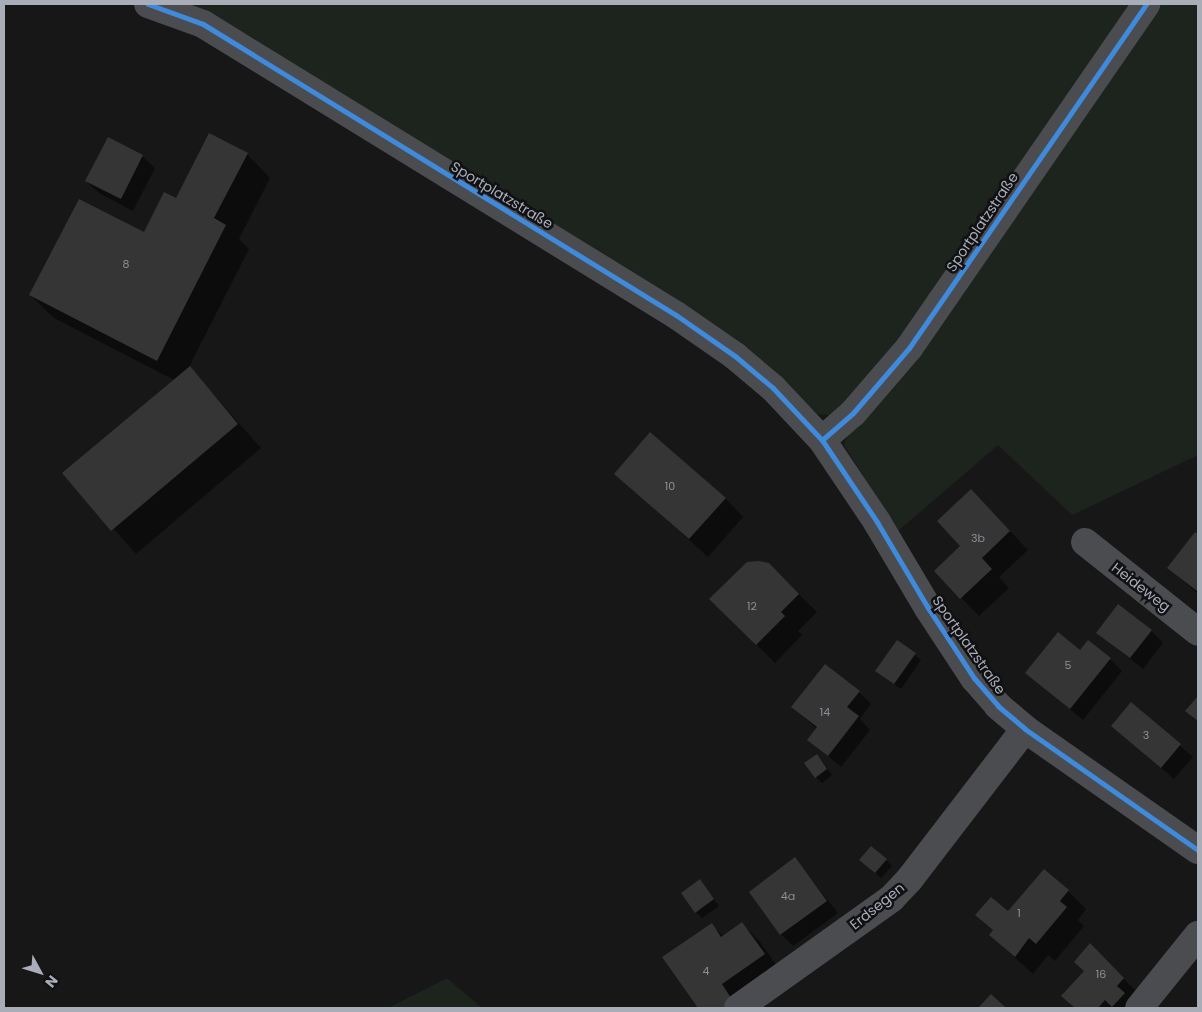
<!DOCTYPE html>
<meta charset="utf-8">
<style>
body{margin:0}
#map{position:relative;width:1202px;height:1012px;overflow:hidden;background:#171717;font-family:Poppins,sans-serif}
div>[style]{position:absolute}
.green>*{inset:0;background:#1d241e}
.shadow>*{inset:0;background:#0007}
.building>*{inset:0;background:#353536}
.minor>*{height:28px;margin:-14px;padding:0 14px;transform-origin:14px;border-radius:14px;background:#4b4c50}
.cycleway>*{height:5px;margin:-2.5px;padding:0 2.5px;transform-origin:2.5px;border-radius:2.5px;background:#408adc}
span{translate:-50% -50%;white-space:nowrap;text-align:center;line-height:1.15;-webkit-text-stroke:5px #111113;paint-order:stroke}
.number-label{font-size:11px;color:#8b8f98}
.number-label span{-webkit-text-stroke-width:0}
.street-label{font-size:14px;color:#a8adb8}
.frame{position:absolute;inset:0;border:5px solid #a8adb8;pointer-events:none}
.north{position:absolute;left:15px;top:947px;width:50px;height:50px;-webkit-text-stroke:4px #111113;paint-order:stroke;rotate:129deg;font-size:14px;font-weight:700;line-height:20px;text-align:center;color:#a8adb8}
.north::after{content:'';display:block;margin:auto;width:18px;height:22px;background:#a8adb8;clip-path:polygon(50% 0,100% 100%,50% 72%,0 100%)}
</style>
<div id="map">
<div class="green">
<i style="clip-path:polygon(188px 4px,1198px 4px,1198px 455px,1072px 515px,998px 445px,898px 531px,844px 445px,848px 434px,837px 416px,817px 414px,801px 398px,623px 267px,294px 66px,252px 37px)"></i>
<i style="clip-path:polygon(447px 978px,482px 1008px,388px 1008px)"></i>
</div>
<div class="shadow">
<i style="clip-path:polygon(247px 154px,270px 178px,239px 239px,249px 249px,189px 367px,261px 448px,136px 554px,64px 473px,174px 380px,54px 318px,30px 295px,144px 234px,176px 200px)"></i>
<i style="clip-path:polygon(142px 156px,155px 168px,133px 211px,99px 193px,86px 181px)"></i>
<i style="clip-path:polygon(616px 474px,725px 498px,743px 517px,708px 557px)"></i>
<i style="clip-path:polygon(989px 509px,1028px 550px,999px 577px,1009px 588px,979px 616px,935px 571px,962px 546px)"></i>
<i style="clip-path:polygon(1195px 533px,1198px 536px,1198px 594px,1169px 568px)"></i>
<i style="clip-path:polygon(769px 565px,817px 612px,798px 631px,802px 635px,775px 663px,711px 599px)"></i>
<i style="clip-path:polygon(1151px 630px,1163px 643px,1143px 669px,1098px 633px)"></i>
<i style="clip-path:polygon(897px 642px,921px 660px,901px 689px,877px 671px)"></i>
<i style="clip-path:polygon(1080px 652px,1110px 659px,1122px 671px,1083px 720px,1027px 673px)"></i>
<i style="clip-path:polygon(859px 692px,871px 704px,860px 719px,870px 730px,841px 767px,809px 740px,817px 729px,792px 707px)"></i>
<i style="clip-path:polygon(1131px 704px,1193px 757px,1174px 779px,1112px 726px)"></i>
<i style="clip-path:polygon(817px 755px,832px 775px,822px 783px,816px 777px)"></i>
<i style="clip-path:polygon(795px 859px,838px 913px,793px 946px,781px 934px)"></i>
<i style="clip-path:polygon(886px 860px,892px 866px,881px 878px,867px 866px)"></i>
<i style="clip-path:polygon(700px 881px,719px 906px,702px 918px,696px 912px)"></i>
<i style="clip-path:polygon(1068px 891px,1086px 909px,1078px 920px,1084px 926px,1055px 961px,1048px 955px,1033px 974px,990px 935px,994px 931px,977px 915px,1008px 913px)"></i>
<i style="clip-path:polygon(742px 924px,760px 942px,782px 973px,743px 1008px,700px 1008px,664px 958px,712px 925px,724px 937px)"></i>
<i style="clip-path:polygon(1090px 945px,1136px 991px,1134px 1008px,1075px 1008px,1063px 996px,1085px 971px)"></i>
</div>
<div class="building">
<i style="clip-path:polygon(209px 133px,248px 153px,214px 218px,226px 225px,157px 361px,29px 295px,79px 199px,144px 232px,164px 192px,176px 198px)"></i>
<i style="clip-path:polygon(108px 137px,143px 155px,121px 199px,85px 181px)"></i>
<i style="clip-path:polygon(190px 366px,238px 424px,111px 531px,62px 473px)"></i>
<i style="clip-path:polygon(650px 432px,726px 498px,689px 539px,614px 474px)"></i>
<i style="clip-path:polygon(971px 489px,1010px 531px,982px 558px,992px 569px,960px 599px,934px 571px,960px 546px,937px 521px)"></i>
<i style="clip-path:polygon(1195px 532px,1198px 534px,1197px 591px,1167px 568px)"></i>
<i style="clip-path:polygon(759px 561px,769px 563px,799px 594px,781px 612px,785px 616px,756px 645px,709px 599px,747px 562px)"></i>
<i style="clip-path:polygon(1118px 604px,1152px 630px,1130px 658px,1096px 633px)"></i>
<i style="clip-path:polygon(1058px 632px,1080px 650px,1088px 640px,1111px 658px,1070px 709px,1025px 673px)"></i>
<i style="clip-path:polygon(897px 640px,916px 653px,894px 684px,875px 671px)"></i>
<i style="clip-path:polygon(825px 664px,860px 691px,847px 707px,859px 716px,828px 756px,807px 740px,817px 727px,791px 707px)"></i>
<i style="clip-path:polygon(1198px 696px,1198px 721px,1185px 711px)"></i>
<i style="clip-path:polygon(1131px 702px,1181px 744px,1161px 768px,1111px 726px)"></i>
<i style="clip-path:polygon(817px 754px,827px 769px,815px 778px,804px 763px)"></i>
<i style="clip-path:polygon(871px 846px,887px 859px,875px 873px,859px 860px)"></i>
<i style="clip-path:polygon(795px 857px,827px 901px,780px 935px,749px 892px)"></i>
<i style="clip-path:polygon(1044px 869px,1069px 890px,1060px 901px,1067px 907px,1036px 944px,1029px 938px,1015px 957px,989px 935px,993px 930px,975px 915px,991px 897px,1008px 911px)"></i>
<i style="clip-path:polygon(700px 879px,714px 899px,695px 913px,681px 893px)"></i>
<i style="clip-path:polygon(742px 922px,765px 954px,722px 984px,733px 1001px,723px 1008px,698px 1008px,662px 957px,712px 923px,721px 937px)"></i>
<i style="clip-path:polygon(1090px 943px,1124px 978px,1117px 986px,1125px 993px,1112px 1007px,1105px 1000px,1098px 1008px,1075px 1008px,1061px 996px,1084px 971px,1074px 962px)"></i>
<i style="clip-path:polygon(991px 994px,1006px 1008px,978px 1008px)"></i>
</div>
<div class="minor">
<i style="left:148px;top:4px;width:59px;rotate:20deg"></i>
<i style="left:203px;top:24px;width:555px;rotate:31.6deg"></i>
<i style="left:676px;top:315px;width:72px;rotate:34.8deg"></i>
<i style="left:735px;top:356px;width:50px;rotate:40.1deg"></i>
<i style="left:773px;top:388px;width:71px;rotate:46.7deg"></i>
<i style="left:822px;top:440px;width:99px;rotate:56.1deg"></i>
<i style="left:877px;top:522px;width:100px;rotate:59.3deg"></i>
<i style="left:928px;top:608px;width:84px;rotate:56.7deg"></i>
<i style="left:974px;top:678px;width:37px;rotate:49deg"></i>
<i style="left:998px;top:706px;width:35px;rotate:40deg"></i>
<i style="left:1025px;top:729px;width:211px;rotate:35deg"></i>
<i style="left:822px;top:440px;width:41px;rotate:-41.1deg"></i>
<i style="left:853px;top:413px;width:86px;rotate:-49.3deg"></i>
<i style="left:909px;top:348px;width:418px;rotate:-55.4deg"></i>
<i style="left:1085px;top:542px;width:144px;rotate:38.5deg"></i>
<i style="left:738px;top:1008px;width:189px;rotate:-35.5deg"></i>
<i style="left:892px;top:898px;width:25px;rotate:-47deg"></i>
<i style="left:909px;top:880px;width:190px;rotate:-52.5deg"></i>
<i style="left:1139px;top:1008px;width:94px;rotate:-51.1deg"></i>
</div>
<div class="cycleway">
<i style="left:148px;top:4px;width:59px;rotate:20deg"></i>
<i style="left:203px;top:24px;width:555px;rotate:31.6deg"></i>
<i style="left:676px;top:315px;width:72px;rotate:34.8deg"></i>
<i style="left:735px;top:356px;width:50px;rotate:40.1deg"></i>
<i style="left:773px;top:388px;width:71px;rotate:46.7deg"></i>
<i style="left:822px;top:440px;width:99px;rotate:56.1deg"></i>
<i style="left:877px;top:522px;width:100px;rotate:59.3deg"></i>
<i style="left:928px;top:608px;width:84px;rotate:56.7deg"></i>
<i style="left:974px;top:678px;width:37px;rotate:49deg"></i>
<i style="left:998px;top:706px;width:35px;rotate:40deg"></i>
<i style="left:1025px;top:729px;width:211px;rotate:35deg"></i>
<i style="left:822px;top:440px;width:41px;rotate:-41.1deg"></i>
<i style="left:853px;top:413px;width:86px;rotate:-49.3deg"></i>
<i style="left:909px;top:348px;width:418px;rotate:-55.4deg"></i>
</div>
<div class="number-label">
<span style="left:126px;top:264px">8</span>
<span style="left:670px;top:486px">10</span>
<span style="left:978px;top:538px">3b</span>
<span style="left:752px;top:606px">12</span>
<span style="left:1068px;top:665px">5</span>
<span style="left:825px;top:712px">14</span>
<span style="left:1146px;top:735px">3</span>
<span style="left:788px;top:896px">4a</span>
<span style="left:1019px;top:913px">1</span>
<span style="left:706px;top:971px">4</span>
<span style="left:1101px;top:974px">16</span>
</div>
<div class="street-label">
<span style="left:502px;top:195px;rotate:31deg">Sportplatzstraße</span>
<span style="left:982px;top:222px;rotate:-56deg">Sportplatzstraße</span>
<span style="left:1141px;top:587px;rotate:38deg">Heideweg</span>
<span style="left:969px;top:645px;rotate:55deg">Sportplatzstraße</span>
<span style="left:877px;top:906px;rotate:-39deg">Erdsegen</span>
</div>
<div class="frame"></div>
<div class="north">N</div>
</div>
